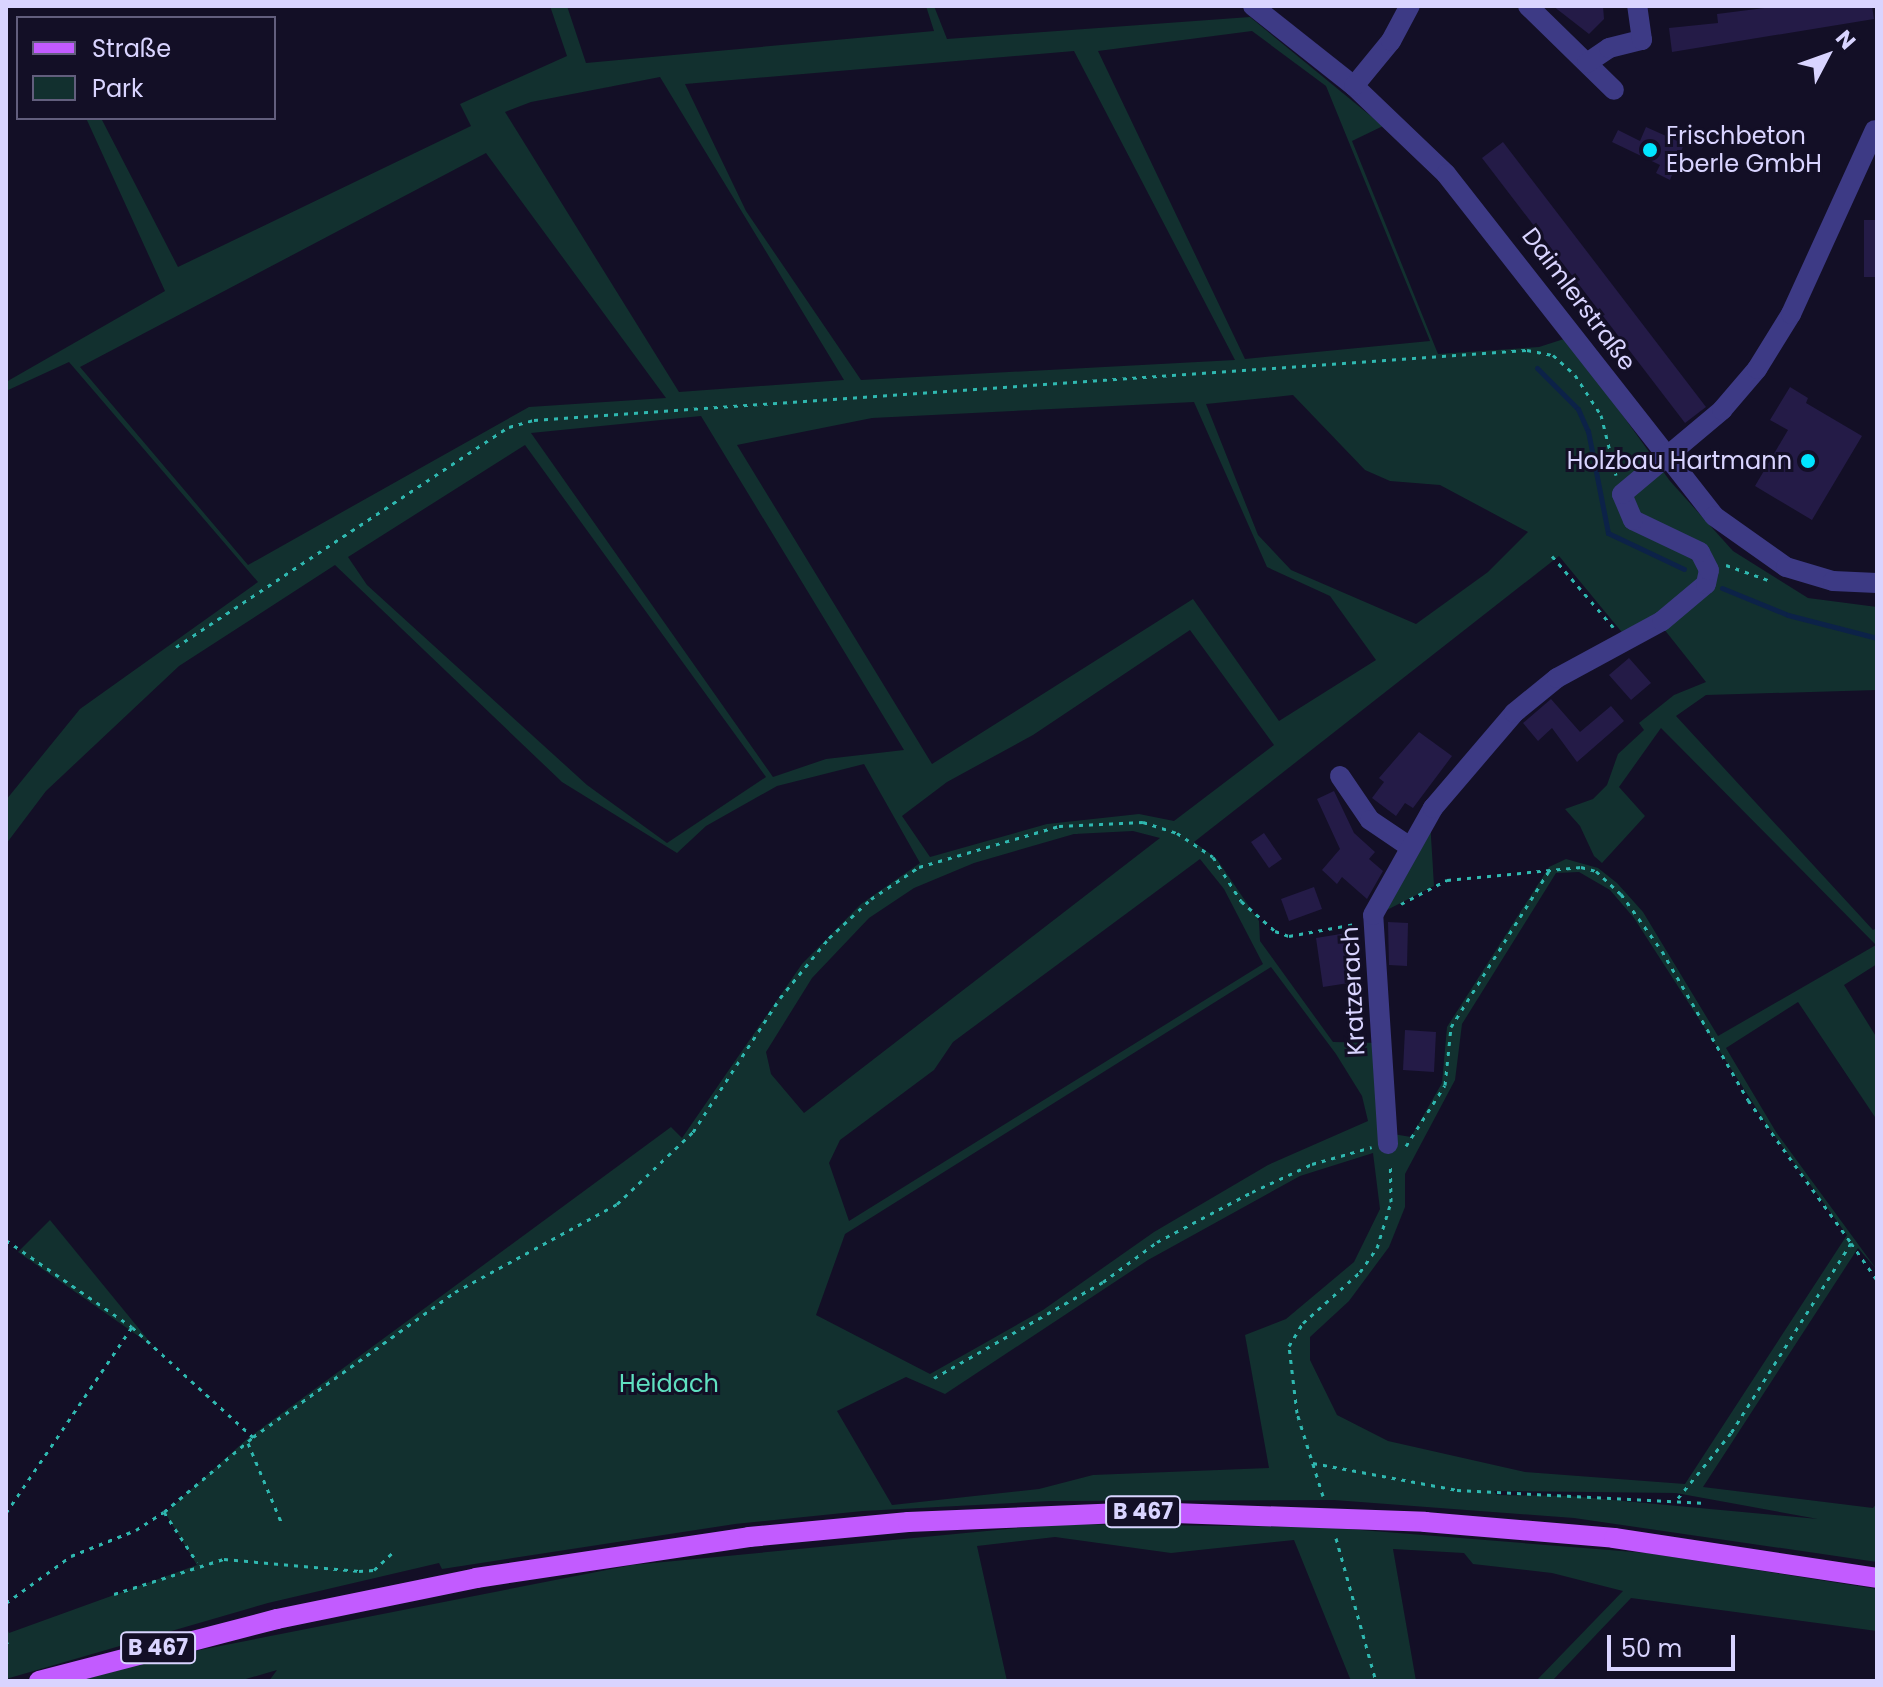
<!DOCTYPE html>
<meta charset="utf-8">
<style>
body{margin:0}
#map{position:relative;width:1883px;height:1687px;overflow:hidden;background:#130f26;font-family:Poppins,sans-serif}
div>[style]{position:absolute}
.green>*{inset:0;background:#12302f}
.stream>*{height:5px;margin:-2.5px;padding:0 2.5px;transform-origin:2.5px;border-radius:2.5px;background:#0c2248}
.building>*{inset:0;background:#241b47}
.path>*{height:3px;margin-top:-1.5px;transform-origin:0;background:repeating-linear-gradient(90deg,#2fb8b0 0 4px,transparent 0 10px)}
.minor>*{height:20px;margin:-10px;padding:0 10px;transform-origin:10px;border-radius:10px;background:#3d3a85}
.major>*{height:20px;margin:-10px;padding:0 10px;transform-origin:10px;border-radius:10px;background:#c25bff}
.dots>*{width:22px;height:22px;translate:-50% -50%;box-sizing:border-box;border:4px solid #130f26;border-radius:50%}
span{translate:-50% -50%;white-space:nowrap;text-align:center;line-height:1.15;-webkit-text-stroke:6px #130f26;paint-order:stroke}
.shield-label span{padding:2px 6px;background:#130f26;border:2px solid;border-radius:6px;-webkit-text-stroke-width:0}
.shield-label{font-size:22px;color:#d9d4ff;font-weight:700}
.poi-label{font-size:24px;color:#d9d4ff}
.left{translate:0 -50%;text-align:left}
.right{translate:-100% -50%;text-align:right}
.street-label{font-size:24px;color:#d9d4ff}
.park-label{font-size:24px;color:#5fe0c0}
.frame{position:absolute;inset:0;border:8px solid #d9d4ff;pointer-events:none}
.legend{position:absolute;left:16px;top:16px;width:260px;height:104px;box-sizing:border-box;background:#130f26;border:2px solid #625e7d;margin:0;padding:10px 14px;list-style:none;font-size:24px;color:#d9d4ff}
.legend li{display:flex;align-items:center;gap:16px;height:40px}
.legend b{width:40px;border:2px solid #625e7d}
.north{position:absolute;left:1787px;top:16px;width:80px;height:80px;-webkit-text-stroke:6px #130f26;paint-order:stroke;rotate:49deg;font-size:22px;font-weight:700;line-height:32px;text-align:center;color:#d9d4ff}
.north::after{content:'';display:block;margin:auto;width:28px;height:36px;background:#d9d4ff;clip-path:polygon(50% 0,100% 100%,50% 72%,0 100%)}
.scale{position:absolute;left:1607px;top:1635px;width:128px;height:36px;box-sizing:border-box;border:4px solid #d9d4ff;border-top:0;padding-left:10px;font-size:24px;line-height:28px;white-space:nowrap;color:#d9d4ff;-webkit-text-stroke:6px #130f26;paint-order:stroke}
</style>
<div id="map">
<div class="green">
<i style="clip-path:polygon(evenodd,550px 6px,567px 6px,586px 63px,934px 31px,926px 6px,934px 6px,947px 39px,1250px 17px,1383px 126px,1352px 141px,1438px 354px,1539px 347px,1567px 338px,1670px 481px,1733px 551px,1808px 598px,1877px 607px,1877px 690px,1706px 695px,1676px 716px,1873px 930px,1877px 928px,1877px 964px,1844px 985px,1877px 1038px,1877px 1120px,1798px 1002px,1726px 1048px,1776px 1132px,1877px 1270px,1858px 1248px,1703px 1487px,1873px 1508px,1877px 1503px,1877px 1562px,1574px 1518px,1334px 1500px,1050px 1501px,863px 1511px,735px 1524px,442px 1569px,439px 1563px,268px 1603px,6px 1679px,6px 1626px,9px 1633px,197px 1565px,165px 1513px,247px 1439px,671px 1127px,682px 1138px,802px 964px,861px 904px,920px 863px,864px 764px,777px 786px,706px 826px,677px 853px,562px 782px,335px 565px,179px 666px,46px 791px,6px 844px,6px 800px,80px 709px,258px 582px,69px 362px,6px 391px,6px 382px,165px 291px,86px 118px,101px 118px,178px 267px,471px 126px,460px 104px,567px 56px,550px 6px,1252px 31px,1326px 86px,1430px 341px,1245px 359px,1098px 51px,1252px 31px,550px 6px,1074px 51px,1235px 360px,861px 380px,746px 211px,685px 84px,1074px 51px,550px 6px,660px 77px,844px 380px,679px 392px,505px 112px,531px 102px,660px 77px,550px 6px,486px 153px,666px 398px,529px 407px,248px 565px,80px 367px,486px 153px,550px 6px,1293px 395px,1365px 470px,1390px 481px,1440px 485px,1528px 532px,1488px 572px,1416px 624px,1291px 570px,1258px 535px,1206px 404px,1293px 395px,550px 6px,1194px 402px,1267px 567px,1330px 596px,1376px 660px,1279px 721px,1193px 599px,932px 764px,737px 445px,872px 418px,1194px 402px,550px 6px,701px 416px,904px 750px,826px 759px,773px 777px,531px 433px,701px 416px,550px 6px,525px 445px,766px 777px,667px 843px,587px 785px,367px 585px,348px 557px,525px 445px,550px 6px,1559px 556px,1625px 636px,1656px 619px,1706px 682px,1674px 695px,1639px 723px,1644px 730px,1618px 754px,1607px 785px,1593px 799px,1565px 809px,1580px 826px,1594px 856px,1602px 863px,1645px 816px,1619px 787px,1661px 728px,1876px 945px,1718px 1036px,1643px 912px,1617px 883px,1598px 868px,1566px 859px,1549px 867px,1447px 1027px,1442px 1083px,1411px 1137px,1387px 1133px,1382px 1043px,1333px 1042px,1260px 941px,1259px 921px,1216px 858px,1194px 842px,1559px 556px,550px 6px,1190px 630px,1274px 745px,1174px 821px,1139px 814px,1047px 824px,930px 857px,902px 816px,947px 782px,1033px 735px,1190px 630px,550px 6px,1133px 831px,1160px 838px,804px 1113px,771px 1074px,766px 1052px,812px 978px,869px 918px,914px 888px,974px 863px,1074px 834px,1133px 831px,550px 6px,1200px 859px,1224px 889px,1263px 964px,849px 1221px,829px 1163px,840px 1140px,934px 1070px,953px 1042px,1200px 859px,550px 6px,1579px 872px,1610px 890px,1634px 918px,1771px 1131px,1847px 1235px,1685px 1484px,1525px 1472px,1388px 1441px,1337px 1415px,1310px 1360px,1310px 1337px,1349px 1301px,1389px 1247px,1405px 1207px,1405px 1174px,1455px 1080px,1462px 1024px,1556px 873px,1579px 872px,550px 6px,1271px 967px,1336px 1054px,1362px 1096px,1368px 1121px,1268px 1165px,1154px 1232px,1043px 1310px,930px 1374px,816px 1315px,845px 1234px,1271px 967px,550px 6px,1373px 1153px,1380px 1209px,1354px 1262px,1286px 1319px,1245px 1335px,1269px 1468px,1093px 1475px,1039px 1489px,892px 1505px,837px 1411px,906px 1377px,945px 1394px,1148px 1260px,1300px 1176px,1373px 1153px,550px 6px,1494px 1491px,1676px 1493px,1818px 1519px,1570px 1496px,1497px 1495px,1494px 1491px)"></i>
<i style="clip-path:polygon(1430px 820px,1434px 886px,1381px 913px)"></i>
<i style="clip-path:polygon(50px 1220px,154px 1347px,18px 1252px)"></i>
<i style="clip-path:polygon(1061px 1524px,1323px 1527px,1647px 1553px,1877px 1589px,1877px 1631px,1631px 1598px,1552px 1681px,1536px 1681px,1623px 1591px,1552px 1573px,1473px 1564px,1464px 1553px,1393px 1549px,1416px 1681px,1351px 1681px,1294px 1540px,1171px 1553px,1055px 1537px,977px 1546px,1007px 1681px,269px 1681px,277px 1670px,239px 1681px,79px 1681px,169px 1656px,632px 1565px)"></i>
</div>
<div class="stream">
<i style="left:1537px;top:368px;width:58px;rotate:45deg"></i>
<i style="left:1578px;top:409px;width:24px;rotate:66deg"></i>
<i style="left:1588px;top:431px;width:104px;rotate:78.9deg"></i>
<i style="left:1608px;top:533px;width:84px;rotate:25.3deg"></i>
<i style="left:1722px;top:588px;width:71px;rotate:22.2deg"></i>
<i style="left:1788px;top:615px;width:92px;rotate:14.5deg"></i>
</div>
<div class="building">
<i style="clip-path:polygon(1553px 6px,1603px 6px,1604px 19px,1589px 34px)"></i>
<i style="clip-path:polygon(1780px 6px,1872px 6px,1874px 19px,1672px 52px,1669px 28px,1718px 23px,1717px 14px)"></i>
<i style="clip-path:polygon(1646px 127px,1684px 144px,1670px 180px,1656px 173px,1660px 165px,1612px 142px,1618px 130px,1640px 141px)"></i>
<i style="clip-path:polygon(1503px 142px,1706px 407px,1685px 423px,1482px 158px)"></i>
<i style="clip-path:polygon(1864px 220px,1877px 220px,1877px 277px,1864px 277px)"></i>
<i style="clip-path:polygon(1790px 387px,1808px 398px,1806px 403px,1862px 436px,1812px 520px,1755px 486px,1788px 430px,1770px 420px)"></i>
<i style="clip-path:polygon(1629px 658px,1651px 683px,1631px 700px,1609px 675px)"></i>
<i style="clip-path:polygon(1551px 699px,1580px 732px,1611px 706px,1624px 721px,1577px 762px,1552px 728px,1538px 741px,1523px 723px)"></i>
<i style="clip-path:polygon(1419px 732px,1452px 756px,1413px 808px,1405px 803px,1396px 816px,1372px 798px,1384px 782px,1379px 778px)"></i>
<i style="clip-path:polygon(1334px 791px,1354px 833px,1375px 852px,1369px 859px,1383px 871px,1367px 899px,1342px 877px,1337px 884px,1322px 870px,1340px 849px,1317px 799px)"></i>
<i style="clip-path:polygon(1264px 833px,1282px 859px,1269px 868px,1251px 842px)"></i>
<i style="clip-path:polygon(1314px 887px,1322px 909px,1289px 921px,1281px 899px)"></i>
<i style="clip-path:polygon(1388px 922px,1408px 923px,1407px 966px,1389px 965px)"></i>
<i style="clip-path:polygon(1347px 933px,1355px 982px,1323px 987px,1316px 938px)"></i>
<i style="clip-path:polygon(1405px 1030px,1436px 1032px,1434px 1072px,1403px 1070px)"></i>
</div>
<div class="path">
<i style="left:1552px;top:556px;width:94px;rotate:49.3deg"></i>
<i style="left:1726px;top:565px;width:48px;rotate:19.6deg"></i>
<i style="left:176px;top:647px;width:399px;rotate:-33.5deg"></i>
<i style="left:509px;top:427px;width:26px;rotate:-16deg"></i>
<i style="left:534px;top:420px;width:995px;rotate:-4.03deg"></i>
<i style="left:1527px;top:350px;width:26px;rotate:11deg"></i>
<i style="left:1553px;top:355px;width:30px;rotate:42deg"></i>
<i style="left:1575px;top:375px;width:48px;rotate:57deg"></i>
<i style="left:1601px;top:415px;width:62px;rotate:76deg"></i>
<i style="left:1401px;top:904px;width:52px;rotate:-27.6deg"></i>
<i style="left:1447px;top:880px;width:135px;rotate:-5.5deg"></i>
<i style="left:1581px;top:867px;width:16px;rotate:15deg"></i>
<i style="left:1596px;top:871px;width:34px;rotate:43deg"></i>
<i style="left:1621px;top:894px;width:70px;rotate:54.3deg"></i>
<i style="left:1662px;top:951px;width:172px;rotate:60deg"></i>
<i style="left:1748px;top:1100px;width:176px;rotate:54.2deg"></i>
<i style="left:1851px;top:1243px;width:225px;rotate:122.3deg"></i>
<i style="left:1731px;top:1433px;width:84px;rotate:129.2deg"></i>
<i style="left:1406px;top:1146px;width:72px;rotate:-57.4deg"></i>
<i style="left:1445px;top:1085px;width:58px;rotate:-84.1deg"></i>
<i style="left:1451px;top:1027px;width:184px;rotate:-57.9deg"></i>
<i style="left:6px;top:1240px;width:153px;rotate:34.6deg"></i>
<i style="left:132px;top:1327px;width:164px;rotate:42.3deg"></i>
<i style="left:1851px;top:1243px;width:45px;rotate:54.9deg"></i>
<i style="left:934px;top:1378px;width:194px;rotate:-29.6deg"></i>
<i style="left:1103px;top:1282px;width:67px;rotate:-36.5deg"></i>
<i style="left:1157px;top:1242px;width:107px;rotate:-27.8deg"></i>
<i style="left:1252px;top:1192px;width:66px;rotate:-25deg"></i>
<i style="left:1312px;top:1164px;width:62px;rotate:-15.8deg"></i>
<i style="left:248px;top:1443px;width:88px;rotate:67.2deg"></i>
<i style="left:1313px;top:1463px;width:147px;rotate:10.6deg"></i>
<i style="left:1457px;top:1490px;width:250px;rotate:3deg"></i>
<i style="left:1323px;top:1496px;width:87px;rotate:-107.4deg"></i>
<i style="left:1297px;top:1413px;width:67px;rotate:-96.8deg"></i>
<i style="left:1289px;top:1346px;width:27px;rotate:-59deg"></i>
<i style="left:1303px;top:1323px;width:76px;rotate:-41.8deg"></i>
<i style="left:1360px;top:1272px;width:29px;rotate:-55deg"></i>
<i style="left:1377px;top:1248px;width:48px;rotate:-73.1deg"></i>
<i style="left:1391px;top:1202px;width:39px;rotate:-91deg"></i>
<i style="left:164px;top:1512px;width:60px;rotate:56.6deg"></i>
<i style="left:6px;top:1513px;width:225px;rotate:-55.9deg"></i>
<i style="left:1336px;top:1538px;width:148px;rotate:74.4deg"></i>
<i style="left:114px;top:1594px;width:115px;rotate:-17.7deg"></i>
<i style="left:224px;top:1559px;width:136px;rotate:5.1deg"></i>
<i style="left:359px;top:1571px;width:15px;rotate:-4deg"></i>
<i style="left:374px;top:1570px;width:26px;rotate:-43deg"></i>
<i style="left:6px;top:1603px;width:80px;rotate:-35.9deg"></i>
<i style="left:71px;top:1556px;width:70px;rotate:-21.8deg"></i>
<i style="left:136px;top:1530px;width:33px;rotate:-33deg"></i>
<i style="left:164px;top:1512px;width:116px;rotate:-40.1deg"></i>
<i style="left:253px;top:1437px;width:249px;rotate:-35.7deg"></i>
<i style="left:455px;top:1292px;width:184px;rotate:-28.5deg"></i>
<i style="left:617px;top:1204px;width:105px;rotate:-43.5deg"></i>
<i style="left:693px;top:1132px;width:160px;rotate:-57deg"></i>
<i style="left:780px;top:998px;width:77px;rotate:-50.8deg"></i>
<i style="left:829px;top:938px;width:57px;rotate:-42.9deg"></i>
<i style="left:871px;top:899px;width:58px;rotate:-33.7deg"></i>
<i style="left:919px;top:867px;width:146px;rotate:-16.3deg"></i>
<i style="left:1059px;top:826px;width:84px;rotate:-2.7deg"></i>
<i style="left:1143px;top:822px;width:36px;rotate:18deg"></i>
<i style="left:1177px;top:833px;width:43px;rotate:33.7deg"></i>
<i style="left:1213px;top:857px;width:52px;rotate:57.5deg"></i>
<i style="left:1241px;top:901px;width:45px;rotate:41.4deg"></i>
<i style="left:1275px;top:931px;width:15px;rotate:20deg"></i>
<i style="left:1289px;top:936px;width:67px;rotate:-10.3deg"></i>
<i style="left:6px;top:1640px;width:9px;rotate:72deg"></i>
</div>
<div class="minor">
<i style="left:1253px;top:6px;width:129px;rotate:38.4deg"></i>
<i style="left:1354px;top:86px;width:127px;rotate:43.7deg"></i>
<i style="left:1446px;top:174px;width:434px;rotate:51.9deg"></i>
<i style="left:1714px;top:516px;width:88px;rotate:35.3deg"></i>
<i style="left:1786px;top:567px;width:49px;rotate:16.6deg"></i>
<i style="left:1833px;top:581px;width:44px;rotate:2.6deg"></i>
<i style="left:1528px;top:6px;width:120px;rotate:44.3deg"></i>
<i style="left:1587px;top:63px;width:27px;rotate:-34deg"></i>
<i style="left:1609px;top:48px;width:34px;rotate:-14deg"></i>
<i style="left:1642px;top:40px;width:34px;rotate:-98deg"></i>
<i style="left:1354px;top:86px;width:58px;rotate:-50.6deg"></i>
<i style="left:1391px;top:41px;width:40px;rotate:-62deg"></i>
<i style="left:1340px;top:776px;width:53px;rotate:55.7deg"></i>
<i style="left:1370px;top:820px;width:48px;rotate:34deg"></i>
<i style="left:1388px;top:1144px;width:229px;rotate:-93.7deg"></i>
<i style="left:1373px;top:915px;width:123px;rotate:-60.7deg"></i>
<i style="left:1433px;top:808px;width:125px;rotate:-49.5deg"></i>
<i style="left:1514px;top:713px;width:55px;rotate:-39.1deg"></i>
<i style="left:1557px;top:678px;width:119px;rotate:-28.5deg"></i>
<i style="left:1662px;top:621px;width:57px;rotate:-40.1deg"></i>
<i style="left:1706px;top:584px;width:14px;rotate:-78deg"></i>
<i style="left:1709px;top:570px;width:20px;rotate:-117deg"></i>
<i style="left:1700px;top:552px;width:74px;rotate:-154.5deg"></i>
<i style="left:1633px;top:520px;width:28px;rotate:-113deg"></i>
<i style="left:1622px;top:494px;width:131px;rotate:-40deg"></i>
<i style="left:1722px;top:410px;width:54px;rotate:-49.5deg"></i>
<i style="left:1757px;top:369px;width:65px;rotate:-58.3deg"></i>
<i style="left:1791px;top:314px;width:202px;rotate:-65.5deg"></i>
</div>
<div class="major">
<i style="left:39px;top:1681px;width:246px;rotate:-14.6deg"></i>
<i style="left:277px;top:1619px;width:203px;rotate:-11.6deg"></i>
<i style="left:476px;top:1578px;width:276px;rotate:-8.5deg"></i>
<i style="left:749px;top:1537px;width:160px;rotate:-5.4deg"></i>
<i style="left:908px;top:1522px;width:237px;rotate:-2.4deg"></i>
<i style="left:1145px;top:1512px;width:280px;rotate:2deg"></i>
<i style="left:1425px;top:1522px;width:190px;rotate:4.8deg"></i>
<i style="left:1614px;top:1538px;width:266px;rotate:8.6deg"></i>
</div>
<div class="dots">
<i style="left:1650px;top:150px;background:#00e5ff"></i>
<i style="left:1808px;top:461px;background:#00e5ff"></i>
</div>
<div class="shield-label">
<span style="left:1143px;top:1512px">B 467</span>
<span style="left:158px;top:1648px">B 467</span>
</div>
<div class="poi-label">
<span class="left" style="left:1666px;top:150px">Frischbeton<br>Eberle GmbH</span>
<span class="right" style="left:1792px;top:461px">Holzbau Hartmann</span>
</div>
<div class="street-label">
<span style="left:1579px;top:299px;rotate:53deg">Daimlerstraße</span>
<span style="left:1353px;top:991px;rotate:-93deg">Kratzerach</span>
</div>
<div class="park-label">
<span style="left:669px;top:1384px">Heidach</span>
</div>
<div class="frame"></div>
<ul class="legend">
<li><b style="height:10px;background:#c25bff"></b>Straße</li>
<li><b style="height:22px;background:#12302f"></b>Park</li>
</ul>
<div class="north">N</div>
<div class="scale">50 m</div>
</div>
